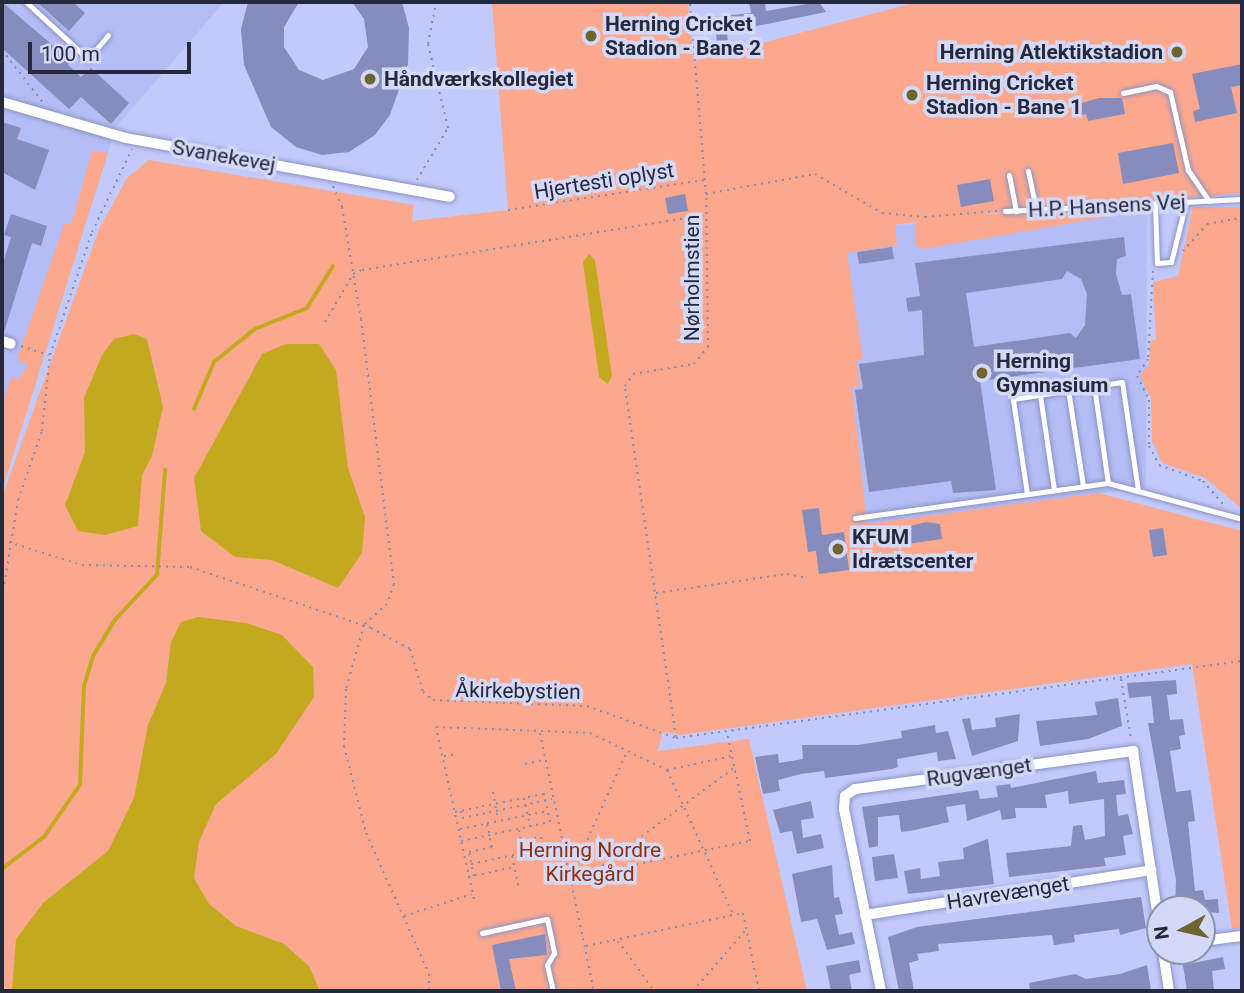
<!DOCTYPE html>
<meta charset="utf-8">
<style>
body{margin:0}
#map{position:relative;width:1244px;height:993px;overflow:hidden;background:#c2cafc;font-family:Roboto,sans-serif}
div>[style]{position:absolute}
.built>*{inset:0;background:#b4bdf5}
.green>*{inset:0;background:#fca88f}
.water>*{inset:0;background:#c3a920}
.stream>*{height:3.5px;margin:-1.75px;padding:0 1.75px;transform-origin:1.75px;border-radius:1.75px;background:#c3a920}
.building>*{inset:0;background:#868dbc}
.path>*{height:2px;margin-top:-1px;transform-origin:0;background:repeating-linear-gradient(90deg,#868cb3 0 2px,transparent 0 7px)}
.roads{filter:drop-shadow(0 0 2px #8c93c2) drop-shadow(0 0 2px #8c93c2)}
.lane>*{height:5px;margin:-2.5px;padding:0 2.5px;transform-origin:2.5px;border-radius:2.5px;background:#fff}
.street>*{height:10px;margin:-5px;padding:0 5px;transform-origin:5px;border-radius:5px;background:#fff}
.dots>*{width:19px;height:19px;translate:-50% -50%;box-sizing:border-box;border:4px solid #d3d9f7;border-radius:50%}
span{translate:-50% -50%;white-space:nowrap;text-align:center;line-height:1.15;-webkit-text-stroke:7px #d3d9f7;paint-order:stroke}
.poi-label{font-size:21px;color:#26293c;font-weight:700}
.left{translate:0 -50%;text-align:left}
.right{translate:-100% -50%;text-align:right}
.street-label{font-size:21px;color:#26293c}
.park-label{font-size:21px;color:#922f0c}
.frame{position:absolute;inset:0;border:4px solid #26293c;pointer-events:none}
.north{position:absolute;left:1146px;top:895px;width:70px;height:70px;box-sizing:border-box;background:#d3d9f7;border:2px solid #8e93ac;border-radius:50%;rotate:262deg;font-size:19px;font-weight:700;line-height:28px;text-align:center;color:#26293c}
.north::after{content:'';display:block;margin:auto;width:24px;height:32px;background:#6e6430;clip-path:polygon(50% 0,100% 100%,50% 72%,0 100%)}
.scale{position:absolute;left:28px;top:42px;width:163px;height:32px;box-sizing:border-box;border:4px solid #26293c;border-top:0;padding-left:9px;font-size:21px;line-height:24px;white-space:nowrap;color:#26293c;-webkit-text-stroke:5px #d3d9f7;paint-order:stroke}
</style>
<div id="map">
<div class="built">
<i style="clip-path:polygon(2px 2px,224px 2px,117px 126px,2px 464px)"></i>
<i style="clip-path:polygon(1147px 199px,1146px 487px,867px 524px,827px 233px)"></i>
</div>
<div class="green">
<i style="clip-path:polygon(492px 2px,688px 2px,694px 61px,917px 2px,1242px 2px,1242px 193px,980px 214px,1105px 212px,1106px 217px,923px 249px,915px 244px,916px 222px,895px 225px,897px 245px,847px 253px,863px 360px,856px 361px,860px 386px,852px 387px,867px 524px,1099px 493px,1242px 531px,1242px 927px,1232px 929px,1192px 664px,681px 735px,663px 732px,658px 751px,749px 739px,807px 991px,2px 991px,2px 497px,99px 229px,127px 178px,149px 160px,414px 205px,412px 221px,508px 210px)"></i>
<i style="clip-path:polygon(92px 151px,108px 153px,2px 491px,2px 405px,11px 377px,18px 380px,28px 366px,17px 359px,64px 225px,72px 222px)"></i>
<i style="clip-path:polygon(1193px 207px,1242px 207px,1242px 509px,1205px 478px,1162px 463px,1152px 441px,1151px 399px,1140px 376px,1149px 364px,1150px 341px,1156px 340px,1153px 282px,1178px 276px)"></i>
</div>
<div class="water">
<i style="clip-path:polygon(589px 254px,595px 260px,612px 376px,608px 384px,599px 377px,583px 262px)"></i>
<i style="clip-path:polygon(134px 334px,147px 339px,163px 407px,152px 456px,142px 475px,138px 526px,105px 535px,78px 531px,65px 505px,85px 452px,84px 398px,102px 355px,114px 339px)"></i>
<i style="clip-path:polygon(286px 344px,319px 344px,336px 370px,348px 468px,365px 517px,362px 553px,338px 588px,272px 560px,235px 557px,201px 531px,194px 478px,262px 354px)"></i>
<i style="clip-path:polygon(198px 617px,246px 623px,282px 635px,313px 667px,314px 697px,276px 754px,216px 804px,199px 842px,194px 878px,209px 904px,236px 926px,284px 944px,309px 966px,320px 991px,12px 991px,16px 939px,43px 903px,108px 851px,134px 798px,148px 725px,166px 683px,171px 642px,181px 622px)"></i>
</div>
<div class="stream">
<i style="left:194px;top:409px;width:51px;rotate:-66.9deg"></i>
<i style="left:214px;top:362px;width:53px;rotate:-38.8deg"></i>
<i style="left:255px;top:329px;width:56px;rotate:-22deg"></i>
<i style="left:307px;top:308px;width:49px;rotate:-58.2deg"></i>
<i style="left:2px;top:869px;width:53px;rotate:-37.3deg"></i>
<i style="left:44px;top:837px;width:63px;rotate:-55.3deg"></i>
<i style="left:80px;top:785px;width:99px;rotate:-87.7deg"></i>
<i style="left:84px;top:686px;width:31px;rotate:-73deg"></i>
<i style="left:93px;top:656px;width:42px;rotate:-58.6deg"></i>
<i style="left:115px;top:620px;width:62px;rotate:-47deg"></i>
<i style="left:157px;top:575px;width:105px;rotate:-85.6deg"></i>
</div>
<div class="building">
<i style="clip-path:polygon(2px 2px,71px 61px,68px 65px,81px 77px,91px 68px,129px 103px,111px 124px,81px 97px,69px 109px,2px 48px)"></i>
<i style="clip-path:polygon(37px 2px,73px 2px,85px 13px,69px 31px)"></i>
<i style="clip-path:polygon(248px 2px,299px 2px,284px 27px,284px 47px,299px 70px,323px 80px,354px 69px,368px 47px,364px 19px,352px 2px,402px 2px,409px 28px,408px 64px,390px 115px,375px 135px,349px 152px,322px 155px,296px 147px,271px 127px,244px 65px,241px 29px)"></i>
<i style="clip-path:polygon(749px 2px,765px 2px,766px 11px,819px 2px,826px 12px,727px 32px,728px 42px,717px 43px,714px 17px,751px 13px)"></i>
<i style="clip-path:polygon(1242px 64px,1242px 85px,1231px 87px,1237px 113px,1195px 122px,1193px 111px,1200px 109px,1192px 74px)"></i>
<i style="clip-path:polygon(1099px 98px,1122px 98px,1125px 114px,1088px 121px,1086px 114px,1077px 116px,1075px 105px)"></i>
<i style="clip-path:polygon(2px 122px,21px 128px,17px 139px,49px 150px,35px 190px,2px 172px)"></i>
<i style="clip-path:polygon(1173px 143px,1179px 173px,1123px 184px,1118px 153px)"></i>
<i style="clip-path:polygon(990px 179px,994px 201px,961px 207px,957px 185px)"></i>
<i style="clip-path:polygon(685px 194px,688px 211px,668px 214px,665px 198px)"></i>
<i style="clip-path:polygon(11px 214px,47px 226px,41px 246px,32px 243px,4px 332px,2px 266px,11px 237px,4px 235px)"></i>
<i style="clip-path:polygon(evenodd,1124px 237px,1126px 256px,1117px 259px,1116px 274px,1122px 295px,1131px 294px,1140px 359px,980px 381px,996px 490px,953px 493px,951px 481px,869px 492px,855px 390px,863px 389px,859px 364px,924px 355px,922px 310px,908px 312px,906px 298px,920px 296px,915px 263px,1124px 237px,1067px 271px,1081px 279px,1087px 294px,1085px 325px,1076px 338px,1070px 333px,974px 347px,966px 293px,1062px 279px,1067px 271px)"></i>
<i style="clip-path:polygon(892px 247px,894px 259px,859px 264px,857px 252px)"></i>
<i style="clip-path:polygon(819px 508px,822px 535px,844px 532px,849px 570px,819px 574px,816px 551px,808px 552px,802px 510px)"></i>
<i style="clip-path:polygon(926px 522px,940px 524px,942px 539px,894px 546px,892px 531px)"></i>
<i style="clip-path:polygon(1163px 528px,1167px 555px,1153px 557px,1149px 530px)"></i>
<i style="clip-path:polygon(1176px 680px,1177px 694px,1167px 695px,1170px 720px,1183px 719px,1185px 735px,1179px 736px,1181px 749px,1170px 751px,1176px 792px,1191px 790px,1195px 821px,1188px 822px,1195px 891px,1203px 890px,1205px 900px,1218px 899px,1219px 913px,1175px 909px,1176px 880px,1148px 723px,1154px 723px,1151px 696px,1129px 698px,1127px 683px)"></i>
<i style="clip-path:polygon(1118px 698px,1122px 726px,1088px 739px,1040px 746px,1036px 721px,1097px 715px,1095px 702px)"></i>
<i style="clip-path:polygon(1020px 714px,1018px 741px,972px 756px,962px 719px,970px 718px,972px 730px,996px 727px,995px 718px)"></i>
<i style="clip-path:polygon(935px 725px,936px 733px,948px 731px,956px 759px,938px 761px,937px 752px,897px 759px,898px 767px,892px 769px,825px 778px,824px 771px,801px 774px,778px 780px,780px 791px,763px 794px,755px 757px,778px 754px,779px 763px,803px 759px,802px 745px,858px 745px,902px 738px,901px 731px)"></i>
<i style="clip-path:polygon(1096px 771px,1098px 783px,1124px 780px,1126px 794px,1116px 795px,1118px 816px,1128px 814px,1133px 834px,1123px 836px,1126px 855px,1104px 858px,1106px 866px,1009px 877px,1006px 853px,1071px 846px,1073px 826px,1082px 825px,1085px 840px,1105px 836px,1104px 799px,1069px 804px,1068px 791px,1045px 795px,1047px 808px,1015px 808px,1016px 818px,1002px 820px,1000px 810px,967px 821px,965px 804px,946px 807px,949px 822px,915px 830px,901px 832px,899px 815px,878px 817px,878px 846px,869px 848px,862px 807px,978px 790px,980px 799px,998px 797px,996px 786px,1010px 784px,1011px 788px)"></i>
<i style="clip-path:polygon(811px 801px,814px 818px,801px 820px,803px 838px,821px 834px,824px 848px,797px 854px,792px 831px,780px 833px,773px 810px)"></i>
<i style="clip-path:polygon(988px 839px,994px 884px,908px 894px,904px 871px,920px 868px,921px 879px,940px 876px,938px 862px,964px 859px,963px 848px)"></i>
<i style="clip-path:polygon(894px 854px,898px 878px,875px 881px,872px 857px)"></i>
<i style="clip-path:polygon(832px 865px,834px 898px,839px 897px,843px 914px,835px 915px,839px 935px,852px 932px,855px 944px,827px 950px,817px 919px,801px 922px,792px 874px)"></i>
<i style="clip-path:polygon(1141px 897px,1146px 928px,1120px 935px,1119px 929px,1074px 935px,1075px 942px,1054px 945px,1052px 935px,938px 944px,939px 951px,917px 954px,919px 960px,909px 963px,914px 991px,899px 991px,888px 937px,917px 927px)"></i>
<i style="clip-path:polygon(545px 934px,547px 955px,509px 959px,516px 991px,501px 991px,492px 945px)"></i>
<i style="clip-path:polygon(1223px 957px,1225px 969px,1212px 971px,1214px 991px,1187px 991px,1183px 965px)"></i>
<i style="clip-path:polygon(859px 960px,861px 972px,849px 975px,852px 991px,831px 991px,826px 966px)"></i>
<i style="clip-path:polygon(1147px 965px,1151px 990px,1030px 991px,1029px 983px,1075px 974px,1086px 979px,1120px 974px)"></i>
</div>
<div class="path">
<i style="left:2px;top:50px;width:68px;rotate:52.1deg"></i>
<i style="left:417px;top:180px;width:61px;rotate:-59.2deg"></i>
<i style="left:448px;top:128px;width:86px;rotate:-103.4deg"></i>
<i style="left:428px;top:44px;width:43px;rotate:-79.2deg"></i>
<i style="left:333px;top:186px;width:23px;rotate:67deg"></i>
<i style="left:342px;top:207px;width:114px;rotate:80.4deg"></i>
<i style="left:361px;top:319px;width:267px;rotate:82.9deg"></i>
<i style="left:394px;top:584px;width:21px;rotate:109deg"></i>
<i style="left:387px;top:604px;width:31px;rotate:138deg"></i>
<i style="left:364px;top:625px;width:66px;rotate:105.7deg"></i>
<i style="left:346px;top:689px;width:57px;rotate:92deg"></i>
<i style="left:344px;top:746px;width:90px;rotate:75.8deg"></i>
<i style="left:366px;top:833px;width:154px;rotate:65.9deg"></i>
<i style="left:429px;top:974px;width:17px;rotate:90deg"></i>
<i style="left:706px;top:194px;width:111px;rotate:-10.4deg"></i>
<i style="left:815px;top:174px;width:78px;rotate:30.2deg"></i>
<i style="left:882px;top:213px;width:43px;rotate:5.3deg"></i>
<i style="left:925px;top:217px;width:72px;rotate:-4.8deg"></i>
<i style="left:508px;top:210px;width:198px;rotate:-8.7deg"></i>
<i style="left:1183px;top:251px;width:36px;rotate:-48deg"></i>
<i style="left:1207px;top:224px;width:36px;rotate:-10deg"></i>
<i style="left:1153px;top:271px;width:88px;rotate:93.3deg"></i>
<i style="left:1148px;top:359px;width:20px;rotate:123deg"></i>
<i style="left:1137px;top:376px;width:27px;rotate:63deg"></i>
<i style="left:1149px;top:400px;width:46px;rotate:90deg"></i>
<i style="left:1149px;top:446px;width:21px;rotate:62deg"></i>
<i style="left:1159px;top:465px;width:47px;rotate:20deg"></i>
<i style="left:1203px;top:481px;width:33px;rotate:49deg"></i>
<i style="left:325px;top:322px;width:56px;rotate:-59.7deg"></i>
<i style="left:353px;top:274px;width:10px;rotate:-24deg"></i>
<i style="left:362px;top:270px;width:346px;rotate:-9.1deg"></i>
<i style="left:21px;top:346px;width:29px;rotate:18deg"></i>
<i style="left:2px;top:540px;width:84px;rotate:17.4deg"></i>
<i style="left:82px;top:565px;width:108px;rotate:1.1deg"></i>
<i style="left:190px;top:567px;width:191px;rotate:18.6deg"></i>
<i style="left:371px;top:628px;width:44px;rotate:28.3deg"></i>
<i style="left:410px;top:649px;width:45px;rotate:73.2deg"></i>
<i style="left:423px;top:692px;width:13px;rotate:39deg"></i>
<i style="left:433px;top:700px;width:154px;rotate:2.2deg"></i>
<i style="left:587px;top:706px;width:95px;rotate:19.8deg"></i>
<i style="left:676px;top:738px;width:571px;rotate:-7.75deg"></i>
<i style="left:656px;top:593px;width:132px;rotate:-8.3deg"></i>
<i style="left:787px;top:574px;width:21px;rotate:11deg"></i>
<i style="left:2px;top:598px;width:99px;rotate:-80.7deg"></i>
<i style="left:18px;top:500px;width:73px;rotate:-70.8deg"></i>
<i style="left:42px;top:431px;width:76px;rotate:-84deg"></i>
<i style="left:50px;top:355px;width:130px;rotate:-71.1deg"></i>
<i style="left:92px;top:232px;width:92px;rotate:-64.3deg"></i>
<i style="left:1121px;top:679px;width:61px;rotate:80.5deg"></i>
<i style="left:540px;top:733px;width:264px;rotate:78.2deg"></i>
<i style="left:676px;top:737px;width:355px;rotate:-98.3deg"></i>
<i style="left:625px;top:386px;width:14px;rotate:-56deg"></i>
<i style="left:633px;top:374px;width:62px;rotate:-9.3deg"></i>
<i style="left:694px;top:364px;width:22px;rotate:-51deg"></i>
<i style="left:708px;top:347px;width:153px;rotate:-90.7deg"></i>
<i style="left:706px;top:194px;width:193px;rotate:-94.8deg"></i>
<i style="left:444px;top:756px;width:12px;rotate:-9deg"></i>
<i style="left:525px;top:764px;width:19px;rotate:-12deg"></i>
<i style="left:667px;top:770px;width:158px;rotate:65.4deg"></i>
<i style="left:493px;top:792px;width:27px;rotate:80deg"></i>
<i style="left:461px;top:811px;width:7px;rotate:82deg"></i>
<i style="left:462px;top:818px;width:92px;rotate:-11.9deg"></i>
<i style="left:455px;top:812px;width:70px;rotate:-11.5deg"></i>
<i style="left:460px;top:829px;width:89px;rotate:-11.7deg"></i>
<i style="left:519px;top:830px;width:22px;rotate:82deg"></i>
<i style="left:520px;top:840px;width:21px;rotate:-8deg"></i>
<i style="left:541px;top:837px;width:12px;rotate:76deg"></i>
<i style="left:461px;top:841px;width:91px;rotate:-12.1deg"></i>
<i style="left:550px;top:822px;width:29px;rotate:-102deg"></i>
<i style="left:544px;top:794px;width:20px;rotate:169deg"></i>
<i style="left:524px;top:798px;width:29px;rotate:78deg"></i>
<i style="left:512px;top:856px;width:34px;rotate:78deg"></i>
<i style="left:471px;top:864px;width:93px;rotate:-11.8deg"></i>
<i style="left:591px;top:874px;width:179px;rotate:-36.6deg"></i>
<i style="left:474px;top:876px;width:25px;rotate:-102deg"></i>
<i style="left:469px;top:852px;width:24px;rotate:-12deg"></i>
<i style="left:492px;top:847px;width:25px;rotate:-102deg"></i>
<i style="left:468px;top:877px;width:47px;rotate:-12.3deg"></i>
<i style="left:570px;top:878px;width:138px;rotate:-65.7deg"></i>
<i style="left:547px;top:883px;width:207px;rotate:-11.7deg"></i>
<i style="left:750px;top:841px;width:110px;rotate:-102deg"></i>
<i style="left:474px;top:899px;width:176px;rotate:-102.5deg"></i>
<i style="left:436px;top:727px;width:154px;rotate:2.2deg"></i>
<i style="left:590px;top:733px;width:85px;rotate:25.7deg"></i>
<i style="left:667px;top:770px;width:66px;rotate:-12.2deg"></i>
<i style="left:404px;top:916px;width:71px;rotate:-17.9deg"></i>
<i style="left:618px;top:941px;width:62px;rotate:54.2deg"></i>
<i style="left:586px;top:946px;width:160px;rotate:-11.9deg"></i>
<i style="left:743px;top:913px;width:80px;rotate:78.4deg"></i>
<i style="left:693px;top:991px;width:79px;rotate:-49.1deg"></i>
</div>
<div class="roads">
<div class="lane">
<i style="left:26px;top:2px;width:84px;rotate:42.6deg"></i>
<i style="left:88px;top:59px;width:31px;rotate:-50deg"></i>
<i style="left:1123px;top:93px;width:34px;rotate:-12deg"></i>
<i style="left:1156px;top:86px;width:15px;rotate:23deg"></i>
<i style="left:1170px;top:92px;width:80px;rotate:77deg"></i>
<i style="left:1188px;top:170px;width:37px;rotate:56deg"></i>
<i style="left:1028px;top:171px;width:40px;rotate:78deg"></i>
<i style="left:1009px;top:175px;width:37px;rotate:79deg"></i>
<i style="left:1155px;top:204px;width:59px;rotate:88.1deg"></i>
<i style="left:1157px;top:263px;width:14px;rotate:-4deg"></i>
<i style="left:1171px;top:262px;width:62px;rotate:-76deg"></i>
<i style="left:1005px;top:211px;width:237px;rotate:-2.9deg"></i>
<i style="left:1094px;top:386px;width:98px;rotate:81.8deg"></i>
<i style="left:1068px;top:390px;width:97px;rotate:81.1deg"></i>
<i style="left:1040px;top:395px;width:96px;rotate:81.6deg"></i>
<i style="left:1027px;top:494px;width:96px;rotate:-98.4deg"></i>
<i style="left:1013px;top:399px;width:110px;rotate:-8.9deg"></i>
<i style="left:1122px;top:382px;width:110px;rotate:81.6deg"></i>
<i style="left:855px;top:518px;width:255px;rotate:-7.9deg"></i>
<i style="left:1108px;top:483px;width:139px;rotate:15deg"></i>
<i style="left:482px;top:933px;width:66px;rotate:-12.2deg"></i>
<i style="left:547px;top:919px;width:35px;rotate:78deg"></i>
<i style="left:554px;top:953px;width:14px;rotate:120deg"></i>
<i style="left:547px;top:965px;width:27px;rotate:77deg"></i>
</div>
<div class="street">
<i style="left:2px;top:102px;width:129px;rotate:16.2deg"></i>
<i style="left:126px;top:138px;width:329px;rotate:10.3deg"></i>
<i style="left:2px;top:341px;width:9px;rotate:18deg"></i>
<i style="left:865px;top:915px;width:290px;rotate:-8.9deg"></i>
<i style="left:1202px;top:941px;width:40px;rotate:-7.1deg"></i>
<i style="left:1163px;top:951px;width:40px;rotate:81.5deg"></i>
<i style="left:881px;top:991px;width:186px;rotate:-101.5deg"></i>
<i style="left:844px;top:809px;width:13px;rotate:-86deg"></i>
<i style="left:845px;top:796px;width:12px;rotate:-35deg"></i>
<i style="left:855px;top:789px;width:281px;rotate:-7.8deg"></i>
<i style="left:1133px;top:751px;width:182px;rotate:81.5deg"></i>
</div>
</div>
<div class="dots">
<i style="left:591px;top:36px;background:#6e6430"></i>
<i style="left:1177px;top:52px;background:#6e6430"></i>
<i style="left:370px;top:79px;background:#6e6430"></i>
<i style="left:912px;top:95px;background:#6e6430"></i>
<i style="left:982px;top:373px;background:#6e6430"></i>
<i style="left:838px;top:549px;background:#6e6430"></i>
</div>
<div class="poi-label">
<span class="left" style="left:605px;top:36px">Herning Cricket<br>Stadion - Bane 2</span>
<span class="right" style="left:1163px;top:52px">Herning Atlektikstadion</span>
<span class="left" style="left:384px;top:79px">Håndværkskollegiet</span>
<span class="left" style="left:926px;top:95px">Herning Cricket<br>Stadion - Bane 1</span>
<span class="left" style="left:996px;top:373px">Herning<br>Gymnasium</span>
<span class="left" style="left:852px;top:549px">KFUM<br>Idrætscenter</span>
</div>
<div class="street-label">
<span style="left:224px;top:156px;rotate:10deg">Svanekevej</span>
<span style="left:604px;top:181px;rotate:-9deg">Hjertesti oplyst</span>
<span style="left:1107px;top:206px;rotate:-3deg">H.P. Hansens Vej</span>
<span style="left:692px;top:278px;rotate:-90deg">Nørholmstien</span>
<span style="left:518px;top:691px;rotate:1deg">Åkirkebystien</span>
<span style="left:979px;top:772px;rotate:-8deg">Rugvænget</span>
<span style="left:1008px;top:893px;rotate:-9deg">Havrevænget</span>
</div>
<div class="park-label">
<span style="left:590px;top:862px">Herning Nordre<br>Kirkegård</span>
</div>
<div class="frame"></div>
<div class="north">N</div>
<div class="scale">100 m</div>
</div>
